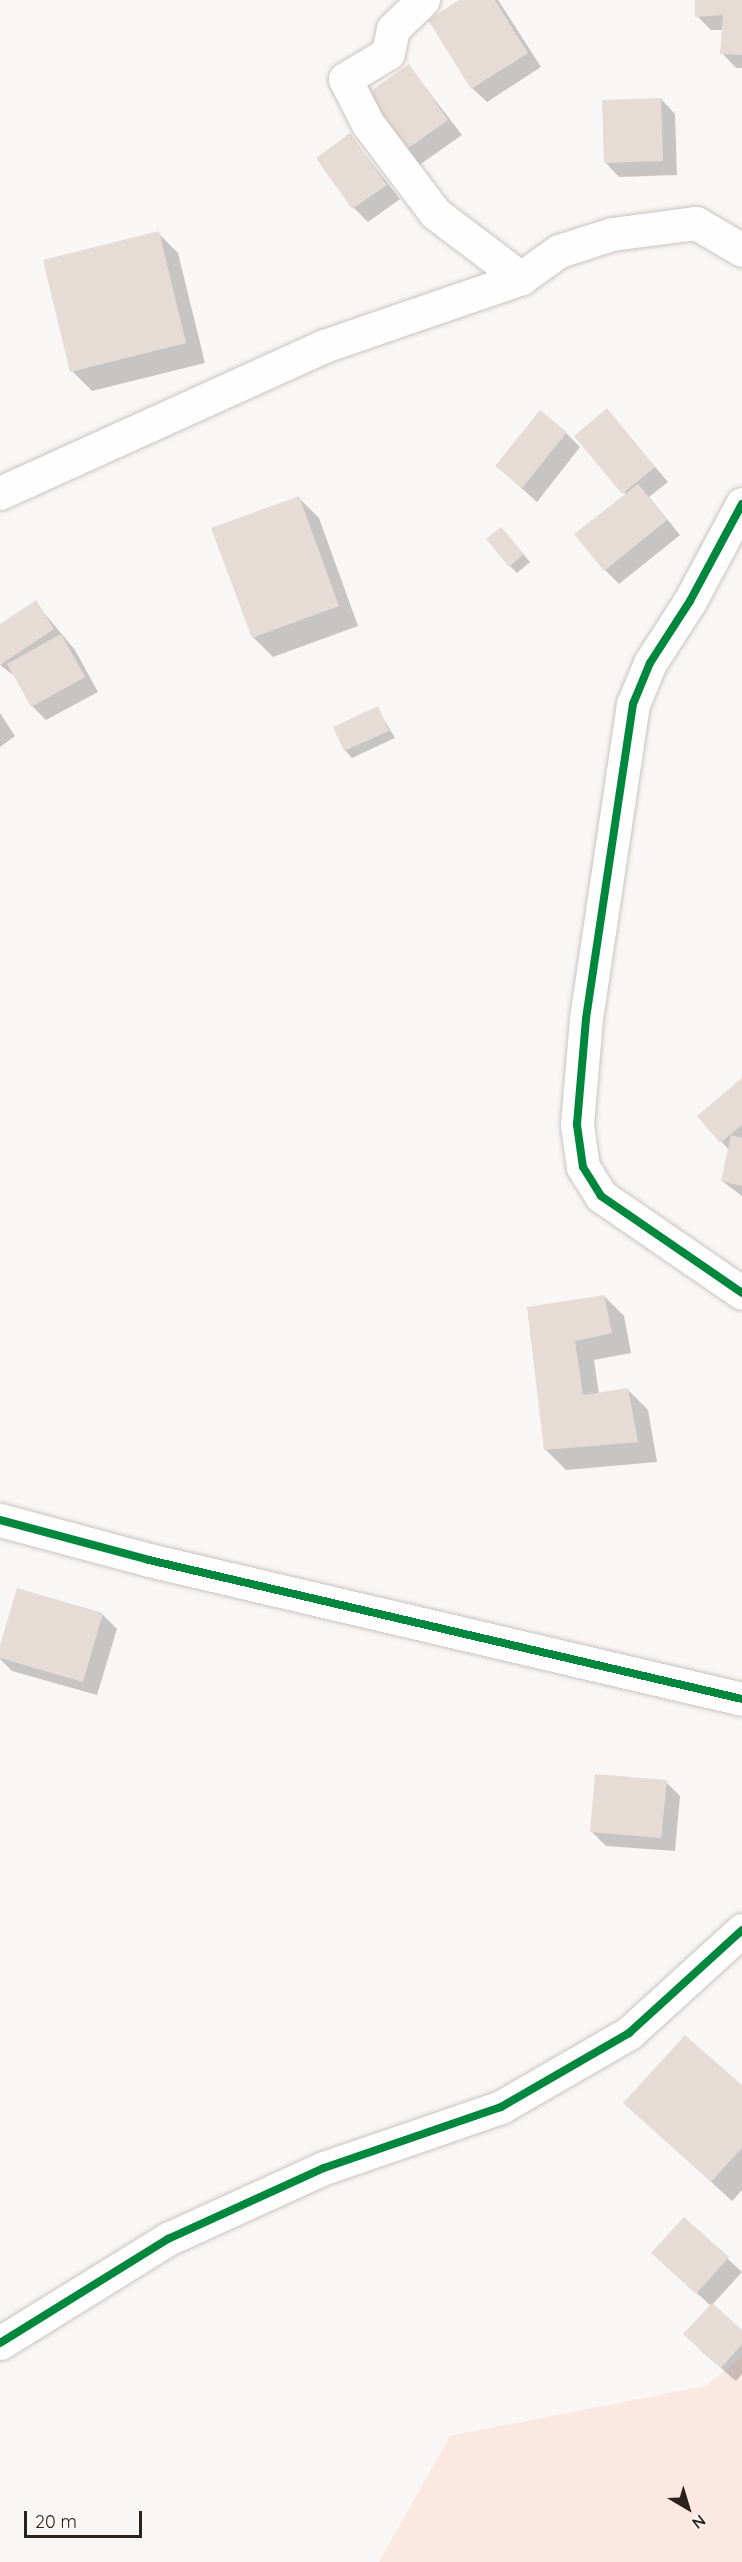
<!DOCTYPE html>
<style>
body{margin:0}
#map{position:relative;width:742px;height:2562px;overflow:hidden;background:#f9f7f5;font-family:Quicksand,sans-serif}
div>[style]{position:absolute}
.green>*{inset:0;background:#fbe9e1}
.shadow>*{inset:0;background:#0003}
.building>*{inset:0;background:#e7dcd5}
.roads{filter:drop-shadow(0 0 2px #cac4c0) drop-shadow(0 0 2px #cac4c0)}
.minor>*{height:33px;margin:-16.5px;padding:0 16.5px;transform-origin:16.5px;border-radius:16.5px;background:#fefefe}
.secondary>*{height:33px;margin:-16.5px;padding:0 16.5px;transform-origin:16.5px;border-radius:16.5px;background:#fefefe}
.cycleway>*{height:8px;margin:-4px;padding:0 4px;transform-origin:4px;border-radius:4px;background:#00873e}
span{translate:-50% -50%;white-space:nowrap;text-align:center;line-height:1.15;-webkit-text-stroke:4.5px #fbf6f3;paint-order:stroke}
.north{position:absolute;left:658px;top:2478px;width:60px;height:60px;-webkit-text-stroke:4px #fbf6f3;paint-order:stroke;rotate:142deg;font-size:16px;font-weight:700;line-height:24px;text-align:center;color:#2c221d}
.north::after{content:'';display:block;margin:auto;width:21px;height:27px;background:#2c221d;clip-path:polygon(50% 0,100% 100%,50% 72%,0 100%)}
.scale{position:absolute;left:24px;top:2511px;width:118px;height:27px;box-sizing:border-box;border:3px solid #2c221d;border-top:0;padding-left:8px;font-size:18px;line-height:21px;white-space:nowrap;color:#2c221d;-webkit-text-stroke:4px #fbf6f3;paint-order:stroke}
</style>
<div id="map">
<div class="green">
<i style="clip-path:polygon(742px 2357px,742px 2562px,379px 2562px,450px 2436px,705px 2386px)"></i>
</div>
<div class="shadow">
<i style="clip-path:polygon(462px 0,498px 0,541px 67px,487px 102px,472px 88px)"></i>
<i style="clip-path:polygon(697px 0,742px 0,742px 68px,736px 68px,722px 53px,723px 30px,711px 30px,697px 16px)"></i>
<i style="clip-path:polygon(409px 66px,462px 135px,415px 168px,363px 99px)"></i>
<i style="clip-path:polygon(661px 99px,675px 114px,677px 175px,619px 177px,605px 162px)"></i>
<i style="clip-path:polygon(350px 135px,400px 199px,368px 222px,354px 208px)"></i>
<i style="clip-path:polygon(158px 233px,178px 253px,205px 363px,92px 391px,72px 371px)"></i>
<i style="clip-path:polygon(607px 410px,668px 482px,649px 497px,680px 535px,619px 584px,605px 570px,625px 495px)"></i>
<i style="clip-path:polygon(566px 433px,580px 447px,537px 502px,497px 466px)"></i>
<i style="clip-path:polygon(299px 498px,319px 518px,358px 626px,273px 657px,253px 637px)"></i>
<i style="clip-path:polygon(508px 536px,530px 562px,517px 573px,510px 566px)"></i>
<i style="clip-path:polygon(35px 602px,75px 650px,98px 692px,46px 720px,32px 706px,17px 678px,0 665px,0 626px)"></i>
<i style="clip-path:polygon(377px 708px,395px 738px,352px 758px,345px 750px)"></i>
<i style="clip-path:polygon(0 713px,15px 736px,0 747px)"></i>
<i style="clip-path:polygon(742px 1080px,742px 1196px,722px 1181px,729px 1150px,699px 1116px)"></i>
<i style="clip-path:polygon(604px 1296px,624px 1316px,631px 1353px,594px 1360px,599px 1394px,628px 1390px,648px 1410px,657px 1462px,566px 1470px,546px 1450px,528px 1308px)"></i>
<i style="clip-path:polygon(102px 1614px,117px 1629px,97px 1695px,12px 1671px,0 1659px,0 1651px)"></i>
<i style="clip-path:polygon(666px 1782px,680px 1796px,675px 1851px,606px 1846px,591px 1831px)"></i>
<i style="clip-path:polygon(742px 2088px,742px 2190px,732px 2201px,625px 2103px)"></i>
<i style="clip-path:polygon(684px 2219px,742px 2272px,712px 2305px,742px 2332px,742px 2374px,736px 2381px,699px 2349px,711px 2306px,653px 2253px)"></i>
</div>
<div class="building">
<i style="clip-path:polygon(459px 0,495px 0,528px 53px,471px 89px,428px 20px)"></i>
<i style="clip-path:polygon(695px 0,742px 0,742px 55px,720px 54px,723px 15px,695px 17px)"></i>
<i style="clip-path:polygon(409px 64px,448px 120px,400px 154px,361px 98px)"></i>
<i style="clip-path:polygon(661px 98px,663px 161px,604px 163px,602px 100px)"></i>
<i style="clip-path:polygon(350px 133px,387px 185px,352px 209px,316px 158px)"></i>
<i style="clip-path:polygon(159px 231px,186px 343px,70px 372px,43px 260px)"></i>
<i style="clip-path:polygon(607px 408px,655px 467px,622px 494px,574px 436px)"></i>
<i style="clip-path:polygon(540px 410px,567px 432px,522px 488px,495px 466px)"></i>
<i style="clip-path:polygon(638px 484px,667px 520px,604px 571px,574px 534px)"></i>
<i style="clip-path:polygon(299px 496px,339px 606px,252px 638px,211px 528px)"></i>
<i style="clip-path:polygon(501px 527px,524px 554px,509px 567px,486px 539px)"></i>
<i style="clip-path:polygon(36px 600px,54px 629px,0 665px,0 624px)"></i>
<i style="clip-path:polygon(61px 634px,85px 677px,31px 707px,7px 664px)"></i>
<i style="clip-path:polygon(378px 706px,389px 731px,344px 751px,333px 727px)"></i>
<i style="clip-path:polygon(742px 1078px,742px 1125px,720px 1143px,697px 1116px)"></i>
<i style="clip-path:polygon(731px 1135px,742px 1138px,742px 1186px,721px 1181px)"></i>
<i style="clip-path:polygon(604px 1295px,612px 1333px,575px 1341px,583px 1395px,628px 1388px,638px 1442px,544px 1450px,527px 1307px)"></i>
<i style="clip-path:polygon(17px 1588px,103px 1613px,83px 1682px,0 1658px,0 1645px)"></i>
<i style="clip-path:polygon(595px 1774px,667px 1780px,661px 1838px,590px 1832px)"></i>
<i style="clip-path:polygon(685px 2035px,742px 2085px,742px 2148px,711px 2182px,623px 2103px)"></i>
<i style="clip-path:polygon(684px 2217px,729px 2257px,696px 2294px,651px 2253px)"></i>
<i style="clip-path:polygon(712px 2303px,742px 2330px,742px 2344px,721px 2368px,683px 2334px)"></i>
</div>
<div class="roads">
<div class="minor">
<i style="left:423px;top:0;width:42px;rotate:136deg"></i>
<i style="left:393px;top:29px;width:25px;rotate:102deg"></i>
<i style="left:388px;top:53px;width:50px;rotate:148.8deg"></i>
<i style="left:345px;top:79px;width:51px;rotate:62.9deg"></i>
<i style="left:368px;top:124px;width:111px;rotate:53deg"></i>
<i style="left:435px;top:213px;width:108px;rotate:37.1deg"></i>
<i style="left:742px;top:504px;width:110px;rotate:118.2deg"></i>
<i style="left:690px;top:601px;width:74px;rotate:122.8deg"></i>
<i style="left:650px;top:663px;width:44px;rotate:112.5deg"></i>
<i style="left:633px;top:704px;width:318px;rotate:98.5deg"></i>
<i style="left:586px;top:1019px;width:106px;rotate:94.9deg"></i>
<i style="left:577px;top:1125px;width:42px;rotate:81.9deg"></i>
<i style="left:583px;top:1167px;width:34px;rotate:58deg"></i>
<i style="left:601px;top:1196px;width:171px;rotate:34.5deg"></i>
<i style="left:0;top:1520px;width:154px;rotate:15deg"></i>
<i style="left:149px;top:1560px;width:609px;rotate:13.19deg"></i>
<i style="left:0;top:2343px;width:198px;rotate:-31.8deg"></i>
<i style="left:168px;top:2239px;width:171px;rotate:-24.5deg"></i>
<i style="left:324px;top:2168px;width:187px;rotate:-19deg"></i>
<i style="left:501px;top:2107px;width:148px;rotate:-30deg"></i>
<i style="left:629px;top:2033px;width:153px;rotate:-42.3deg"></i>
</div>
<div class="secondary">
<i style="left:0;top:493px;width:356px;rotate:-24.4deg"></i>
<i style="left:324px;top:346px;width:208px;rotate:-19deg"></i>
<i style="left:521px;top:278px;width:47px;rotate:-35.4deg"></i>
<i style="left:559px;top:251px;width:56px;rotate:-17.8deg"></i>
<i style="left:612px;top:234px;width:85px;rotate:-7.5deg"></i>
<i style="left:696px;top:223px;width:53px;rotate:30.4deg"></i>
</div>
</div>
<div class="cycleway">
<i style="left:742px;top:504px;width:110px;rotate:118.2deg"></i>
<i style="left:690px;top:601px;width:74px;rotate:122.8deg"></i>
<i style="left:650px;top:663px;width:44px;rotate:112.5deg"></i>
<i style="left:633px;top:704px;width:318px;rotate:98.5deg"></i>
<i style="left:586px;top:1019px;width:106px;rotate:94.9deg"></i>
<i style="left:577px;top:1125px;width:42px;rotate:81.9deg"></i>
<i style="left:583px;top:1167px;width:34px;rotate:58deg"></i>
<i style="left:601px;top:1196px;width:171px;rotate:34.5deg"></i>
<i style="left:0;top:1520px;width:154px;rotate:15deg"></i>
<i style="left:149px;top:1560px;width:609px;rotate:13.19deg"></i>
<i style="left:0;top:2343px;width:198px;rotate:-31.8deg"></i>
<i style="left:168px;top:2239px;width:171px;rotate:-24.5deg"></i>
<i style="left:324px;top:2168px;width:187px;rotate:-19deg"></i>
<i style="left:501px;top:2107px;width:148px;rotate:-30deg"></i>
<i style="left:629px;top:2033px;width:153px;rotate:-42.3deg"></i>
</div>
<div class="north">N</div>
<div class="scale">20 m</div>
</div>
